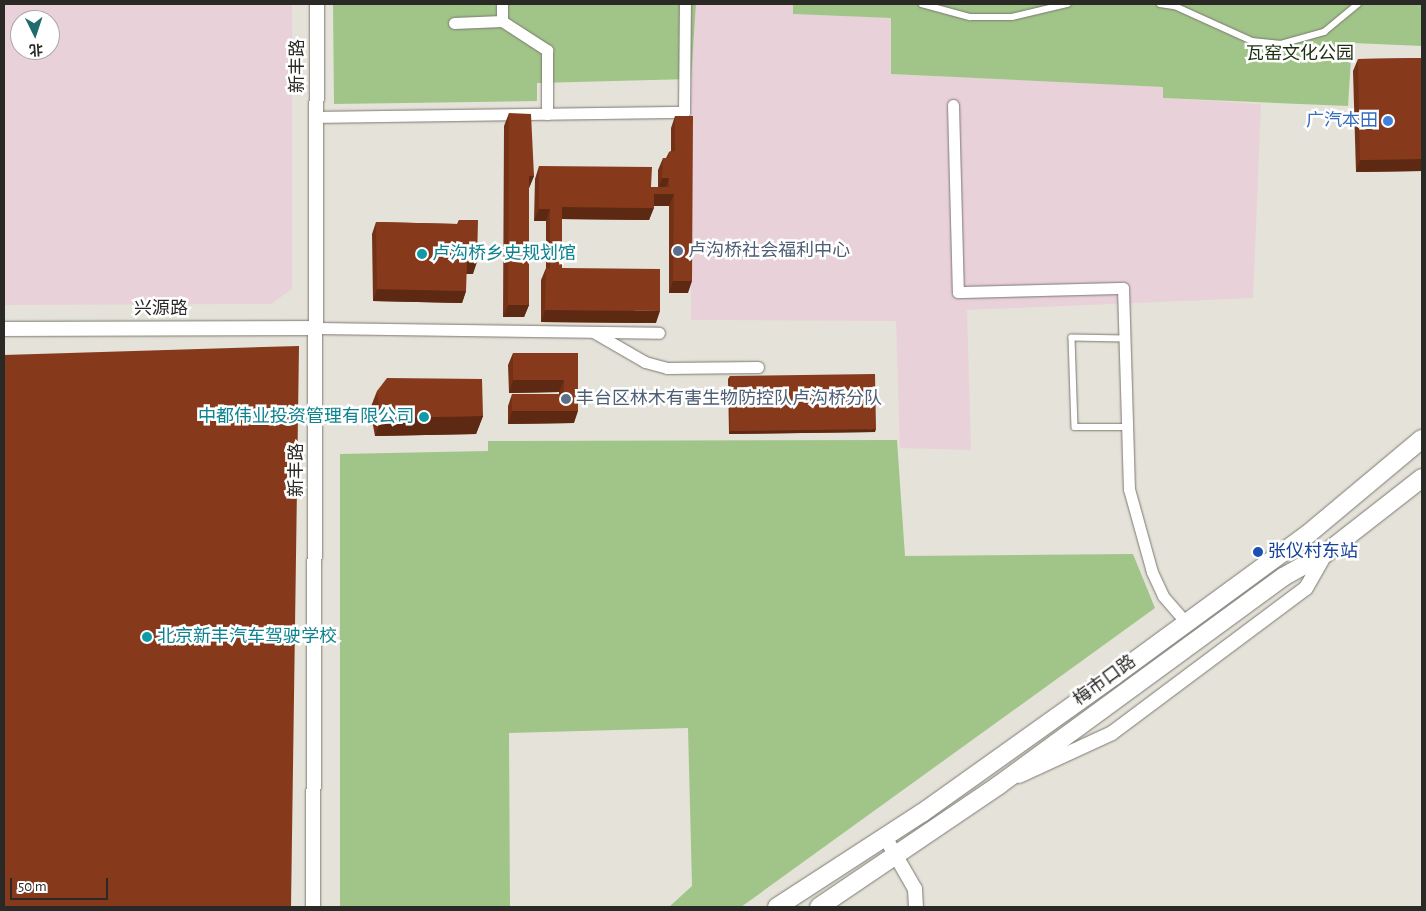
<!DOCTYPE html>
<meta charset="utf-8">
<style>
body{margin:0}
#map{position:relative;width:1426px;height:911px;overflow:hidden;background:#e5e2d9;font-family:"Alegreya Sans","Noto Sans SC",sans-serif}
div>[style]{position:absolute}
.industrial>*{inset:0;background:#e9d1da}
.green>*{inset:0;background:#a1c588}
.roads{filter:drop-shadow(0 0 1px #7b7871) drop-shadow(0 0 1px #7b7871)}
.service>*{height:5.5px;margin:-2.75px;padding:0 2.75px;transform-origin:2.75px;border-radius:2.75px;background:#fff}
.minor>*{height:11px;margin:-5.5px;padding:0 5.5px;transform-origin:5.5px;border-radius:5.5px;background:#fff}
.tertiary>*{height:14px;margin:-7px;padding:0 7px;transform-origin:7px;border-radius:7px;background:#fff}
.primary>*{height:18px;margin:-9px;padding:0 9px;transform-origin:9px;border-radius:9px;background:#fff}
.wall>*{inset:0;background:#733217}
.shaded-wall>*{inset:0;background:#5e2913}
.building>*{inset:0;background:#863a1b}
.dots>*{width:14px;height:14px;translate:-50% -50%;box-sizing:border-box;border:2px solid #fff;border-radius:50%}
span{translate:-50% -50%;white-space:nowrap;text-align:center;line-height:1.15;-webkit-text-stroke:5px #fff;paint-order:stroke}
.park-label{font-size:18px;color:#1e2f10}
.street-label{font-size:18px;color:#2a2926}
.shop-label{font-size:18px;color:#366cbe}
.right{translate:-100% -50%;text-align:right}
.service-label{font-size:18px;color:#4e5e75}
.left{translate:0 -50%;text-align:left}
.culture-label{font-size:18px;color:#0d838f}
.transit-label{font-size:18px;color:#164399}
.frame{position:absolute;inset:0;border:5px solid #2a2926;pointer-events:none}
.north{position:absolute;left:10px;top:10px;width:50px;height:50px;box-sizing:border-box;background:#fff;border:1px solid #aaa9a8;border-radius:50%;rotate:176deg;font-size:14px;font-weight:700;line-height:20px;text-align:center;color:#2a2926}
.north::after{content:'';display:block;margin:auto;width:18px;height:22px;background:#1f6b6e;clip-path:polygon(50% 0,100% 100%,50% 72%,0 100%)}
.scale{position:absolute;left:10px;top:878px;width:98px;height:22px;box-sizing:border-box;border:2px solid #2a2926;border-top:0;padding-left:6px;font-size:15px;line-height:18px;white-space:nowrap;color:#2a2926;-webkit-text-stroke:4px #fff;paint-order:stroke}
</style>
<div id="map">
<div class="industrial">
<i style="clip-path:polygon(evenodd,4px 4px,292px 4px,292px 289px,271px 304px,4px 305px,4px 4px,20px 20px,50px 20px,50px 50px,20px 50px,20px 20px)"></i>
<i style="clip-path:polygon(696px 4px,793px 4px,793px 14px,891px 18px,891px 74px,1163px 87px,1163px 98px,1261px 104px,1253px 298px,967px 310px,971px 450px,900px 448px,896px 321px,691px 320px,691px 79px)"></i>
</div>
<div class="green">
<i style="clip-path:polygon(333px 4px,696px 4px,691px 79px,537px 83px,537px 101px,334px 104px)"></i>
<i style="clip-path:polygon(793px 4px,1422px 4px,1422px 46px,1352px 43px,1348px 106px,1163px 98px,1163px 87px,891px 74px,891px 18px,793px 14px)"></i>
<i style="clip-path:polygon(897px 440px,905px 556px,1133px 554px,1155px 608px,741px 907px,669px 907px,692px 886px,688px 728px,509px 733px,510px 907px,340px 907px,340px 454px,488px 451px,488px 441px)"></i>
</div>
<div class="roads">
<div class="service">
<i style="left:922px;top:4px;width:50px;rotate:15.2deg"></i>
<i style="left:970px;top:17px;width:42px"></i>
<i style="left:1012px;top:17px;width:57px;rotate:-13.3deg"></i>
<i style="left:1160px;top:4px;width:15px;rotate:8deg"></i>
<i style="left:1175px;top:6px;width:85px;rotate:24.4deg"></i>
<i style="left:1252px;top:41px;width:29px;rotate:6deg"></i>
<i style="left:1281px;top:44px;width:45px;rotate:-15.6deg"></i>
<i style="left:1324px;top:32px;width:44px;rotate:-39.5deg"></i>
<i style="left:1125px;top:339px;width:53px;rotate:-178.9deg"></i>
<i style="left:1072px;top:338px;width:89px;rotate:88.1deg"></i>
<i style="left:1075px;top:427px;width:51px"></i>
</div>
<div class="minor">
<i style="left:502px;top:4px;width:17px;rotate:90deg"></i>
<i style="left:502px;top:21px;width:54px;rotate:32.8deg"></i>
<i style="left:547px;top:50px;width:64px;rotate:90deg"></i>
<i style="left:454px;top:23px;width:48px;rotate:-2.4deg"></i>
<i style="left:953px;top:105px;width:187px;rotate:88.5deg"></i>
<i style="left:958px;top:292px;width:165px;rotate:-1.4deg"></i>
<i style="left:1123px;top:288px;width:201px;rotate:88.3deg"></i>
<i style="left:1129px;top:489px;width:86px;rotate:74.5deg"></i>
<i style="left:1152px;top:572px;width:26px;rotate:65deg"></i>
<i style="left:1163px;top:596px;width:33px;rotate:49deg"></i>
<i style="left:317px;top:117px;width:367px;rotate:-0.8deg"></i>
<i style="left:684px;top:112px;width:108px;rotate:-89.5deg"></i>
<i style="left:317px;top:328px;width:342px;rotate:0.8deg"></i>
<i style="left:595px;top:333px;width:58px;rotate:30.1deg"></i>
<i style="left:645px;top:362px;width:23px;rotate:15deg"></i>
<i style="left:667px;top:368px;width:91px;rotate:-0.6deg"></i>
</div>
<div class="tertiary">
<i style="left:4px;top:329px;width:313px;rotate:-0.2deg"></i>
<i style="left:1019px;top:776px;width:102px;rotate:-24.8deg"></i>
<i style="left:1112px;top:733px;width:242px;rotate:-36.8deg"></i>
<i style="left:1306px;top:588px;width:40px;rotate:-60.3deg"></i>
<i style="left:885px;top:837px;width:60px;rotate:60deg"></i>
<i style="left:915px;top:889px;width:18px;rotate:87deg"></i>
<i style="left:313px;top:907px;width:903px;rotate:-89.75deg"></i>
</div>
<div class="primary">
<i style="left:777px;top:907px;width:173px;rotate:-33deg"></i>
<i style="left:922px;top:813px;width:236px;rotate:-35.5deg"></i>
<i style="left:1114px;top:676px;width:239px;rotate:-36.2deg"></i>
<i style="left:1307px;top:535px;width:150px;rotate:-39.9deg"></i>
<i style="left:819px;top:907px;width:217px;rotate:-34.1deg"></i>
<i style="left:999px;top:785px;width:352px;rotate:-36.2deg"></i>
<i style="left:1283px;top:577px;width:49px;rotate:-29.2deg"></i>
<i style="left:1326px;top:553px;width:122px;rotate:-38deg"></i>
</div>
</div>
<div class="wall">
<i style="clip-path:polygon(1422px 58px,1422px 171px,1356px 172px,1353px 71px,1358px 59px)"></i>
<i style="clip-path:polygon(509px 113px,534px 176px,529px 188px,529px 305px,524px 317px,503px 317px,504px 126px)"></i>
<i style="clip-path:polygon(675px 116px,688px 293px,669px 293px,669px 206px,654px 206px,649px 220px,562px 219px,562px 268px,656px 323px,541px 322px,541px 280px,546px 268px,546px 221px,534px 221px,535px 179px,539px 166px,651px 187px,658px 187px,658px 170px,663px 158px,666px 158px,669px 152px,671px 151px,671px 128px)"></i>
<i style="clip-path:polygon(459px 220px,473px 274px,466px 274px,466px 291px,462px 303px,373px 301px,372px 234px,376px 222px,457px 224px)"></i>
<i style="clip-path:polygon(513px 353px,578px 353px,574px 423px,508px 424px,508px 406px,512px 394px,559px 394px,559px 392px,509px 393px,508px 365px)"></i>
<i style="clip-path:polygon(730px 376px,875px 432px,729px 434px,728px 379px)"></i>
<i style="clip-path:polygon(377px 391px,483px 416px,476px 434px,375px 436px,370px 409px)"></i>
</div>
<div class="shaded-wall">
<i style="clip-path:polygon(1422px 159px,1422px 171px,1356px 172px,1360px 160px)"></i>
<i style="clip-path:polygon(529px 176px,534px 176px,529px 188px)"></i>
<i style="clip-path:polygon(662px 178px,669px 178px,665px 190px,658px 190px)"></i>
<i style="clip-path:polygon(654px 194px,674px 194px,669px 206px,650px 206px)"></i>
<i style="clip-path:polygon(562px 207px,654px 208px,649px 220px,558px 219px)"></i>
<i style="clip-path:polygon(539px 209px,550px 209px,546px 221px,534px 221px)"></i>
<i style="clip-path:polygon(467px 262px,477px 262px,473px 274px,462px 274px)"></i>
<i style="clip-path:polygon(673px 281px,692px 281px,688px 293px,669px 293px)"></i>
<i style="clip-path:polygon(377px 289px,466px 291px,462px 303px,373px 301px)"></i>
<i style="clip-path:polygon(508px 305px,529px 305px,524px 317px,503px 317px)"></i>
<i style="clip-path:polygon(545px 310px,660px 311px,656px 323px,541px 322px)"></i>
<i style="clip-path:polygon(513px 380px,564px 380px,559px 392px,509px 393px)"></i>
<i style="clip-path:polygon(512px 411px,578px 411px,574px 423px,508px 424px)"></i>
<i style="clip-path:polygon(483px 416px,476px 434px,375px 436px,381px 418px)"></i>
<i style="clip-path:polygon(876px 429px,875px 432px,729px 434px,730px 431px)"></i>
</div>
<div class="building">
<i style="clip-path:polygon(1422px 58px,1422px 159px,1360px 160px,1358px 59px)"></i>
<i style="clip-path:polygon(509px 113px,531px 114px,534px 176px,529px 176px,529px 305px,508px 305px)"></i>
<i style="clip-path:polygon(675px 116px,693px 116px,692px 281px,673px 281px,674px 194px,654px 194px,654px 208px,562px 207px,562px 268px,660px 269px,660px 311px,545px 310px,546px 268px,550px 269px,550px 209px,539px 209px,539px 166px,652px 167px,651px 187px,669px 187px,669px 178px,662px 178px,663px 158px,669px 158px,669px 152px,675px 151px)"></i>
<i style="clip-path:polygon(459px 220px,478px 220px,477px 262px,467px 262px,466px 291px,377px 289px,376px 222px,458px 224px)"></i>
<i style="clip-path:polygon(299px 346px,291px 907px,4px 907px,4px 355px)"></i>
<i style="clip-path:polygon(513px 353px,578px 353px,578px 411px,512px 411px,512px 394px,564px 394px,564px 380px,513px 380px)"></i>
<i style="clip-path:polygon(875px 374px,876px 429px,730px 431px,730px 376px)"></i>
<i style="clip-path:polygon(387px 378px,482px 379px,483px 416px,381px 418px,377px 391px)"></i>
</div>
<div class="dots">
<i style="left:1388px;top:121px;background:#3f7fe0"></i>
<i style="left:678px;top:251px;background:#5c6f8a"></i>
<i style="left:422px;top:254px;background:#0f9aa8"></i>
<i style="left:566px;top:399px;background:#5c6f8a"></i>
<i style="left:424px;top:417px;background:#0f9aa8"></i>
<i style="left:1258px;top:552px;background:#1a4fb4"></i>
<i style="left:147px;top:637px;background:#0f9aa8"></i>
</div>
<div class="park-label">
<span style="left:1300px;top:54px">瓦窑文化公园</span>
</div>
<div class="street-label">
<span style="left:298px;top:66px;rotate:-90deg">新丰路</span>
<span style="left:161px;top:309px">兴源路</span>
<span style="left:297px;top:470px;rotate:-90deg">新丰路</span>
<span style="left:1105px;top:681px;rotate:-36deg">梅市口路</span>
</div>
<div class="shop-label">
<span class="right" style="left:1378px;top:121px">广汽本田</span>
</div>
<div class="service-label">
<span class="left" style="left:688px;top:251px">卢沟桥社会福利中心</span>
<span class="left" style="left:576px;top:399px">丰台区林木有害生物防控队卢沟桥分队</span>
</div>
<div class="culture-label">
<span class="left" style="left:432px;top:254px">卢沟桥乡史规划馆</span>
<span class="right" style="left:414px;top:417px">中都伟业投资管理有限公司</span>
<span class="left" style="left:157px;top:637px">北京新丰汽车驾驶学校</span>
</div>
<div class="transit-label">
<span class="left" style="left:1268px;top:552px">张仪村东站</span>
</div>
<div class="frame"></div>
<div class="north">北</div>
<div class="scale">50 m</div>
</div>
